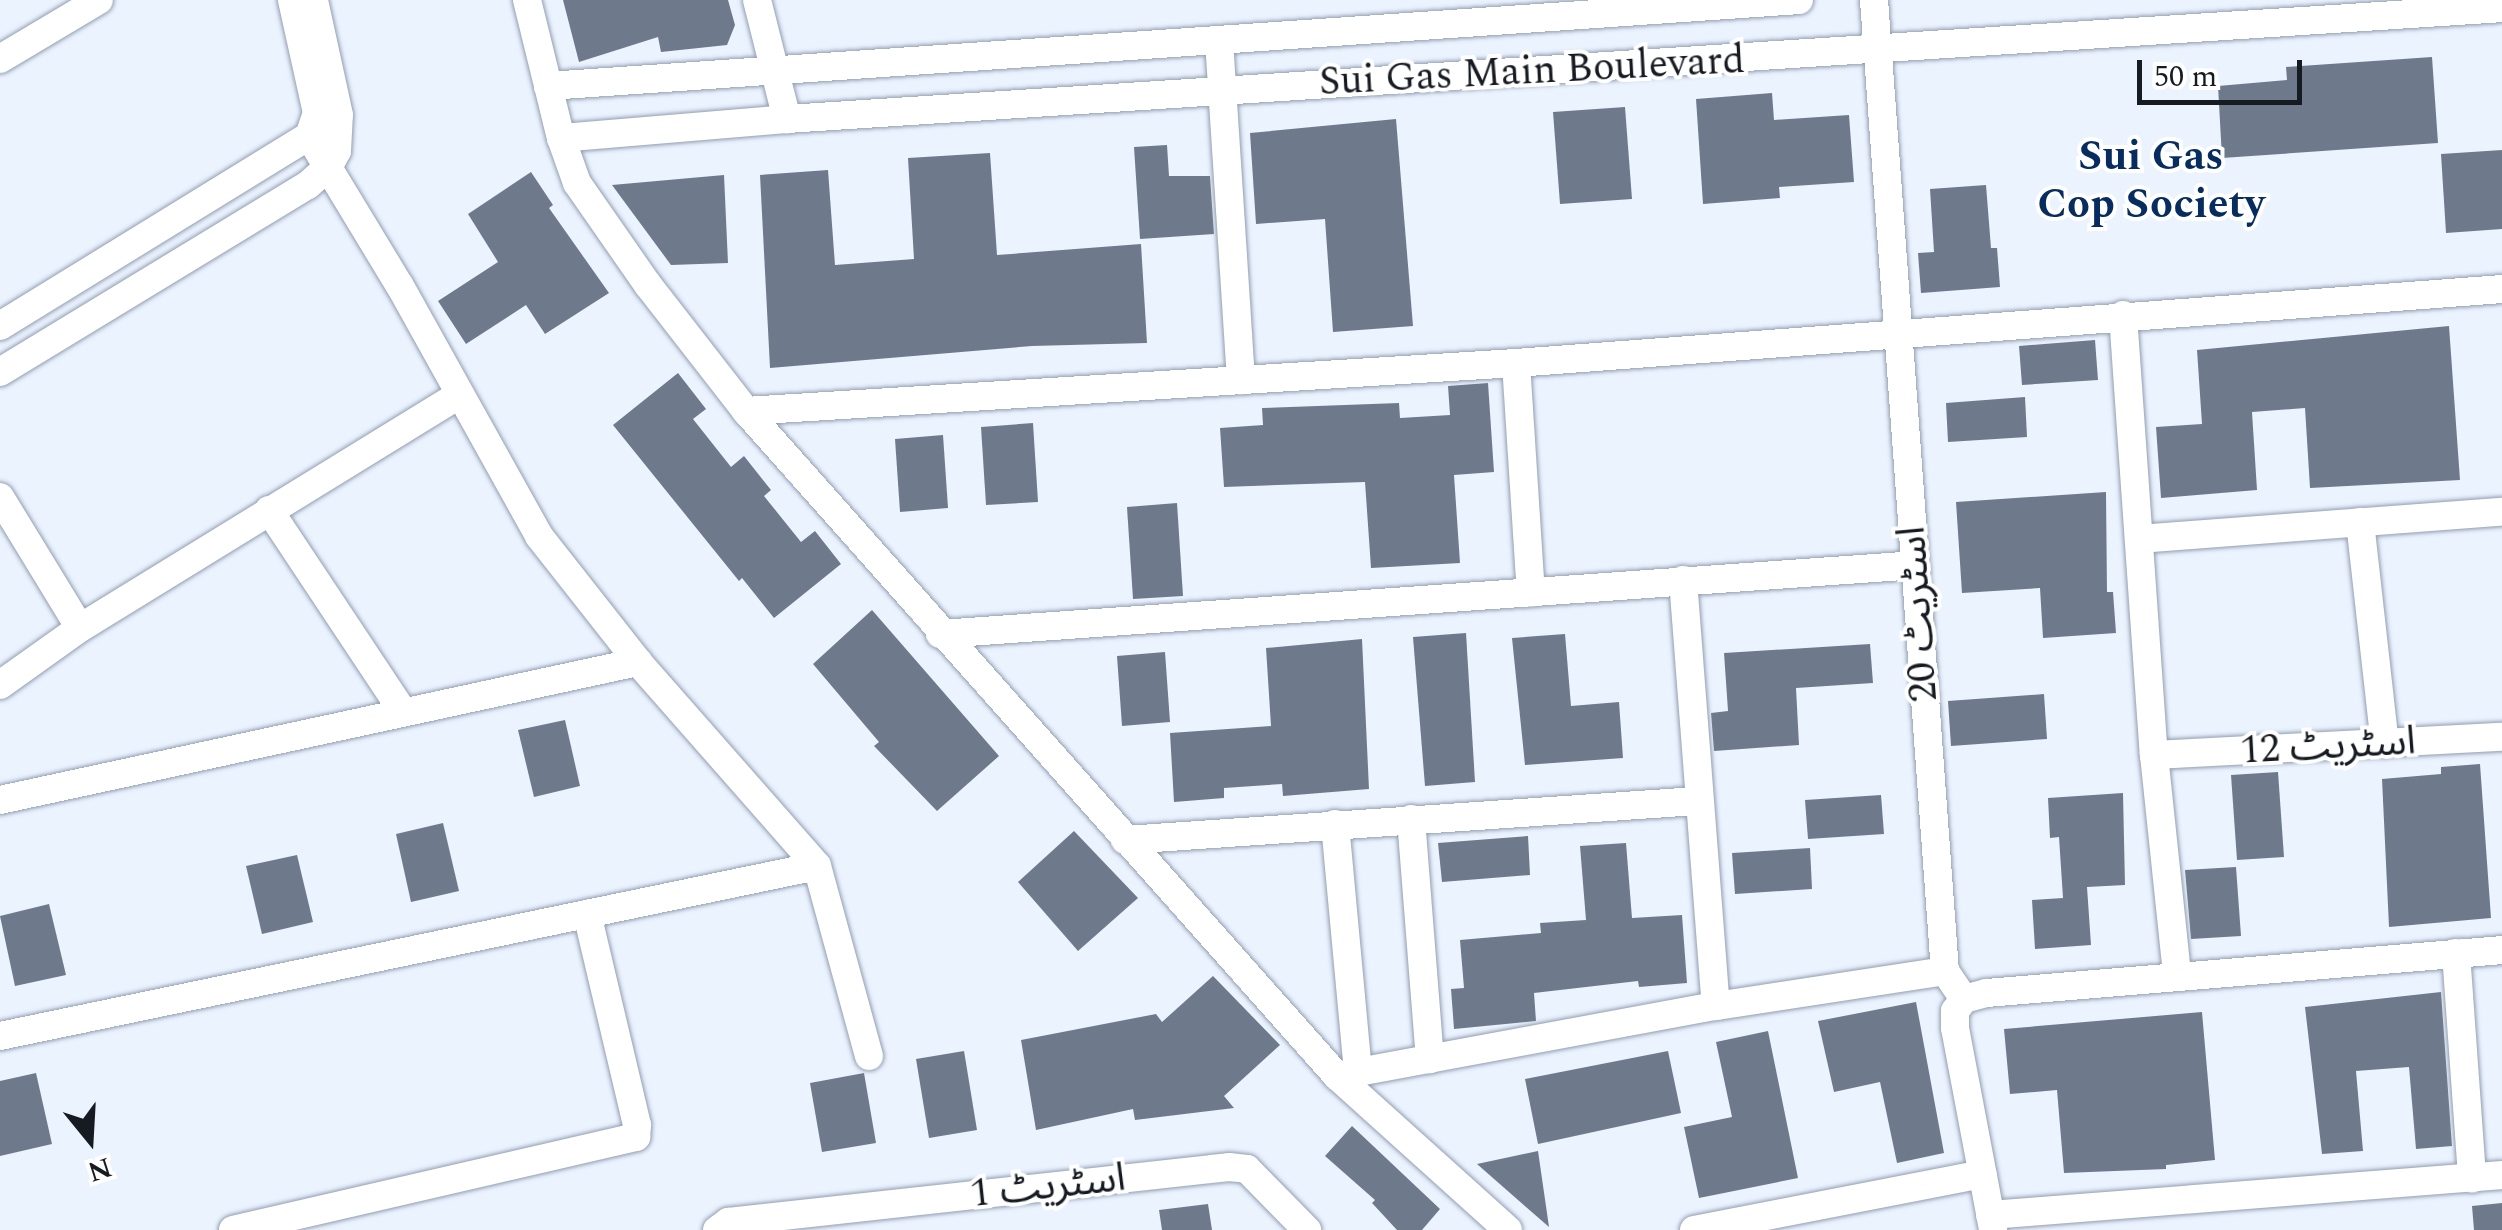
<!DOCTYPE html>
<meta charset="utf-8">
<style>
body{margin:0}
#map{position:relative;width:2502px;height:1230px;overflow:hidden;background:#ebf3ff;font-family:Spectral,"Noto Sans Arabic",serif}
div>[style]{position:absolute}
.building>*{inset:0;background:#6e7a8b}
.roads{filter:drop-shadow(0 0 2px #929eb0) drop-shadow(0 0 2px #929eb0)}
.minor>*{height:28px;margin:-14px;padding:0 14px;transform-origin:14px;border-radius:14px;background:#fff}
span{translate:-50% -50%;white-space:nowrap;text-align:center;line-height:1.15;-webkit-text-stroke:8px #fff;paint-order:stroke}
.street-label{font-size:40px;color:#161a21}
.neighbourhood-label{font-size:42px;color:#072c5f;font-weight:700}
.north{position:absolute;left:40px;top:1090px;width:100px;height:100px;-webkit-text-stroke:8px #fff;paint-order:stroke;rotate:162deg;font-size:28px;font-weight:700;line-height:40px;text-align:center;color:#161a21}
.north::after{content:'';display:block;margin:auto;width:35px;height:45px;background:#161a21;clip-path:polygon(50% 0,100% 100%,50% 72%,0 100%)}
.scale{position:absolute;left:2137px;top:60px;width:165px;height:45px;box-sizing:border-box;border:5px solid #161a21;border-top:0;padding-left:12px;font-size:30px;line-height:35px;white-space:nowrap;color:#161a21;-webkit-text-stroke:8px #fff;paint-order:stroke}
</style>
<div id="map">
<div class="building">
<i style="clip-path:polygon(563px 0,728px 0,735px 25px,727px 45px,661px 52px,658px 37px,579px 62px)"></i>
<i style="clip-path:polygon(2432px 57px,2438px 143px,2222px 158px,2218px 86px,2287px 80px,2286px 67px)"></i>
<i style="clip-path:polygon(1772px 93px,1774px 120px,1849px 115px,1854px 182px,1779px 187px,1780px 198px,1703px 204px,1696px 99px)"></i>
<i style="clip-path:polygon(1625px 107px,1632px 199px,1560px 204px,1553px 112px)"></i>
<i style="clip-path:polygon(1396px 119px,1413px 326px,1333px 332px,1325px 219px,1256px 224px,1250px 133px)"></i>
<i style="clip-path:polygon(1167px 145px,1169px 176px,1210px 176px,1214px 234px,1140px 239px,1134px 147px)"></i>
<i style="clip-path:polygon(2502px 150px,2502px 229px,2446px 233px,2441px 154px)"></i>
<i style="clip-path:polygon(990px 153px,997px 255px,1141px 244px,1147px 343px,1032px 346px,770px 368px,760px 175px,828px 170px,835px 265px,914px 259px,908px 158px)"></i>
<i style="clip-path:polygon(531px 172px,553px 205px,549px 208px,609px 293px,545px 334px,526px 305px,466px 344px,438px 301px,498px 262px,468px 214px)"></i>
<i style="clip-path:polygon(724px 175px,728px 263px,671px 265px,612px 185px)"></i>
<i style="clip-path:polygon(1986px 185px,1991px 248px,1997px 248px,2000px 287px,1921px 293px,1918px 253px,1934px 252px,1930px 189px)"></i>
<i style="clip-path:polygon(2449px 326px,2460px 480px,2310px 488px,2305px 408px,2252px 412px,2257px 490px,2161px 498px,2156px 427px,2202px 424px,2197px 350px)"></i>
<i style="clip-path:polygon(2095px 340px,2098px 380px,2022px 385px,2019px 346px)"></i>
<i style="clip-path:polygon(678px 373px,706px 409px,693px 419px,731px 467px,744px 456px,771px 490px,764px 496px,801px 542px,815px 531px,841px 564px,774px 618px,742px 578px,739px 581px,613px 425px)"></i>
<i style="clip-path:polygon(1488px 383px,1494px 472px,1454px 475px,1460px 563px,1371px 568px,1365px 482px,1224px 487px,1220px 428px,1263px 425px,1262px 408px,1399px 403px,1400px 418px,1450px 415px,1448px 386px)"></i>
<i style="clip-path:polygon(2025px 397px,2027px 437px,1948px 442px,1946px 403px)"></i>
<i style="clip-path:polygon(1033px 423px,1038px 502px,986px 505px,981px 427px)"></i>
<i style="clip-path:polygon(943px 435px,948px 508px,900px 512px,895px 439px)"></i>
<i style="clip-path:polygon(2106px 492px,2107px 592px,2113px 592px,2116px 633px,2043px 638px,2040px 588px,1962px 593px,1956px 502px)"></i>
<i style="clip-path:polygon(1177px 503px,1183px 596px,1133px 599px,1127px 507px)"></i>
<i style="clip-path:polygon(872px 610px,999px 756px,937px 811px,874px 746px,879px 742px,813px 664px)"></i>
<i style="clip-path:polygon(1466px 633px,1475px 782px,1425px 786px,1413px 637px)"></i>
<i style="clip-path:polygon(1565px 634px,1571px 706px,1619px 702px,1623px 758px,1525px 765px,1512px 638px)"></i>
<i style="clip-path:polygon(1362px 639px,1369px 789px,1283px 796px,1282px 784px,1224px 788px,1224px 798px,1174px 802px,1170px 733px,1271px 726px,1266px 648px)"></i>
<i style="clip-path:polygon(1870px 644px,1873px 683px,1796px 688px,1799px 745px,1714px 751px,1711px 713px,1728px 711px,1724px 653px)"></i>
<i style="clip-path:polygon(1165px 652px,1170px 722px,1122px 726px,1117px 656px)"></i>
<i style="clip-path:polygon(2044px 694px,2047px 739px,1951px 746px,1948px 701px)"></i>
<i style="clip-path:polygon(565px 720px,580px 786px,534px 797px,518px 730px)"></i>
<i style="clip-path:polygon(2480px 764px,2491px 918px,2389px 927px,2382px 779px,2441px 774px,2441px 767px)"></i>
<i style="clip-path:polygon(2278px 772px,2284px 857px,2237px 860px,2231px 775px)"></i>
<i style="clip-path:polygon(2123px 793px,2125px 885px,2087px 887px,2091px 945px,2035px 949px,2032px 900px,2063px 898px,2059px 837px,2050px 838px,2048px 798px)"></i>
<i style="clip-path:polygon(1881px 795px,1884px 834px,1808px 839px,1805px 800px)"></i>
<i style="clip-path:polygon(443px 823px,459px 891px,411px 902px,396px 834px)"></i>
<i style="clip-path:polygon(1074px 831px,1138px 898px,1078px 951px,1018px 882px)"></i>
<i style="clip-path:polygon(1528px 836px,1530px 875px,1442px 882px,1438px 843px)"></i>
<i style="clip-path:polygon(1626px 843px,1632px 918px,1682px 915px,1687px 983px,1639px 987px,1638px 981px,1534px 993px,1536px 1021px,1454px 1029px,1451px 989px,1464px 988px,1460px 940px,1541px 933px,1540px 923px,1586px 920px,1580px 846px)"></i>
<i style="clip-path:polygon(1810px 848px,1812px 889px,1735px 894px,1732px 853px)"></i>
<i style="clip-path:polygon(297px 855px,313px 922px,262px 934px,246px 866px)"></i>
<i style="clip-path:polygon(2236px 867px,2241px 936px,2191px 939px,2185px 870px)"></i>
<i style="clip-path:polygon(49px 904px,66px 975px,15px 986px,0 916px)"></i>
<i style="clip-path:polygon(1213px 976px,1280px 1045px,1224px 1096px,1234px 1108px,1135px 1120px,1133px 1109px,1036px 1130px,1021px 1040px,1156px 1014px,1162px 1022px)"></i>
<i style="clip-path:polygon(2441px 992px,2452px 1146px,2416px 1149px,2409px 1067px,2356px 1071px,2363px 1151px,2322px 1154px,2305px 1007px)"></i>
<i style="clip-path:polygon(1916px 1002px,1944px 1153px,1897px 1163px,1880px 1082px,1834px 1092px,1818px 1021px)"></i>
<i style="clip-path:polygon(2202px 1012px,2215px 1160px,2166px 1165px,2166px 1169px,2064px 1173px,2057px 1090px,2010px 1094px,2004px 1029px)"></i>
<i style="clip-path:polygon(1768px 1031px,1798px 1178px,1699px 1198px,1684px 1127px,1732px 1117px,1716px 1042px)"></i>
<i style="clip-path:polygon(964px 1051px,977px 1130px,929px 1138px,916px 1059px)"></i>
<i style="clip-path:polygon(1668px 1051px,1681px 1113px,1538px 1144px,1525px 1079px)"></i>
<i style="clip-path:polygon(36px 1073px,52px 1144px,0 1156px,0 1081px)"></i>
<i style="clip-path:polygon(864px 1073px,876px 1143px,822px 1152px,810px 1083px)"></i>
<i style="clip-path:polygon(1352px 1126px,1440px 1209px,1422px 1230px,1397px 1230px,1372px 1203px,1375px 1200px,1325px 1156px)"></i>
<i style="clip-path:polygon(1538px 1151px,1549px 1227px,1477px 1164px)"></i>
<i style="clip-path:polygon(2502px 1203px,2502px 1230px,2474px 1230px,2472px 1206px)"></i>
<i style="clip-path:polygon(1208px 1204px,1212px 1230px,1162px 1230px,1159px 1210px)"></i>
</div>
<div class="roads">
<div class="minor">
<i style="left:527px;top:0;width:142px;rotate:76.2deg"></i>
<i style="left:561px;top:138px;width:48px;rotate:70.4deg"></i>
<i style="left:577px;top:183px;width:124px;rotate:55.2deg"></i>
<i style="left:648px;top:285px;width:160px;rotate:52.1deg"></i>
<i style="left:746px;top:411px;width:890px;rotate:48.37deg"></i>
<i style="left:1337px;top:1076px;width:230px;rotate:42deg"></i>
<i style="left:757px;top:0;width:123px;rotate:75.9deg"></i>
<i style="left:1874px;top:0;width:974px;rotate:85.82deg"></i>
<i style="left:1945px;top:971px;width:34px;rotate:56deg"></i>
<i style="left:1964px;top:999px;width:15px;rotate:127deg"></i>
<i style="left:1955px;top:1011px;width:17px;rotate:90deg"></i>
<i style="left:1955px;top:1028px;width:206px;rotate:79.3deg"></i>
<i style="left:1219px;top:40px;width:341px;rotate:86.3deg"></i>
<i style="left:0;top:59px;width:115px;rotate:-30.8deg"></i>
<i style="left:548px;top:86px;width:1254px;rotate:-3.93deg"></i>
<i style="left:309px;top:136px;width:175px;rotate:58.8deg"></i>
<i style="left:400px;top:286px;width:286px;rotate:60.9deg"></i>
<i style="left:539px;top:536px;width:160px;rotate:51.8deg"></i>
<i style="left:638px;top:662px;width:271px;rotate:48.7deg"></i>
<i style="left:817px;top:866px;width:197px;rotate:74.7deg"></i>
<i style="left:561px;top:138px;width:227px;rotate:-4.8deg"></i>
<i style="left:787px;top:119px;width:1719px;rotate:-3.7deg"></i>
<i style="left:2123px;top:315px;width:441px;rotate:86deg"></i>
<i style="left:2154px;top:755px;width:221px;rotate:84deg"></i>
<i style="left:0;top:326px;width:363px;rotate:-31.6deg"></i>
<i style="left:309px;top:136px;width:24px;rotate:-71deg"></i>
<i style="left:317px;top:113px;width:116px;rotate:-102.5deg"></i>
<i style="left:1516px;top:363px;width:230px;rotate:86.3deg"></i>
<i style="left:0;top:372px;width:360px;rotate:-31.3deg"></i>
<i style="left:308px;top:185px;width:28px;rotate:-42deg"></i>
<i style="left:329px;top:166px;width:17px;rotate:-62deg"></i>
<i style="left:337px;top:151px;width:36px;rotate:-87deg"></i>
<i style="left:339px;top:115px;width:118px;rotate:-102.3deg"></i>
<i style="left:746px;top:411px;width:771px;rotate:-3.57deg"></i>
<i style="left:1516px;top:363px;width:989px;rotate:-4.29deg"></i>
<i style="left:0;top:497px;width:153px;rotate:58.6deg"></i>
<i style="left:269px;top:510px;width:240px;rotate:56.4deg"></i>
<i style="left:2360px;top:522px;width:223px;rotate:83.6deg"></i>
<i style="left:2139px;top:539px;width:364px;rotate:-4.3deg"></i>
<i style="left:1683px;top:580px;width:427px;rotate:85.6deg"></i>
<i style="left:940px;top:634px;width:978px;rotate:-4.04deg"></i>
<i style="left:0;top:685px;width:98px;rotate:-35.5deg"></i>
<i style="left:80px;top:628px;width:445px;rotate:-31.6deg"></i>
<i style="left:2154px;top:755px;width:348px;rotate:-3deg"></i>
<i style="left:0;top:800px;width:653px;rotate:-12.21deg"></i>
<i style="left:1411px;top:819px;width:241px;rotate:85.5deg"></i>
<i style="left:1335px;top:824px;width:249px;rotate:84.7deg"></i>
<i style="left:1125px;top:840px;width:573px;rotate:-3.9deg"></i>
<i style="left:2456px;top:953px;width:226px;rotate:85.9deg"></i>
<i style="left:1964px;top:999px;width:24px;rotate:-15deg"></i>
<i style="left:1987px;top:993px;width:517px;rotate:-4.77deg"></i>
<i style="left:0;top:1036px;width:834px;rotate:-11.75deg"></i>
<i style="left:1337px;top:1076px;width:385px;rotate:-10.5deg"></i>
<i style="left:1716px;top:1006px;width:232px;rotate:-8.7deg"></i>
<i style="left:1990px;top:1215px;width:514px;rotate:-4.47deg"></i>
<i style="left:233px;top:1230px;width:414px;rotate:-13deg"></i>
<i style="left:636px;top:1137px;width:12px;rotate:-85deg"></i>
<i style="left:637px;top:1125px;width:217px;rotate:-103.3deg"></i>
<i style="left:717px;top:1230px;width:14px;rotate:-36deg"></i>
<i style="left:728px;top:1222px;width:504px;rotate:-6.26deg"></i>
<i style="left:1229px;top:1167px;width:18px;rotate:6deg"></i>
<i style="left:1247px;top:1169px;width:86px;rotate:45.5deg"></i>
<i style="left:1694px;top:1230px;width:294px;rotate:-11deg"></i>
</div>
</div>
<div class="street-label">
<span style="left:1532px;top:72px;rotate:-3deg">Sui Gas Main Boulevard</span>
<span style="left:1919px;top:614px;rotate:-94deg">اسٹریٹ 20</span>
<span style="left:2328px;top:747px;rotate:-3deg">اسٹریٹ 12</span>
<span style="left:1048px;top:1187px;rotate:-6deg">اسٹریٹ 1</span>
</div>
<div class="neighbourhood-label">
<span style="left:2151px;top:181px">Sui Gas<br>Cop Society</span>
</div>
<div class="north">N</div>
<div class="scale">50 m</div>
</div>
